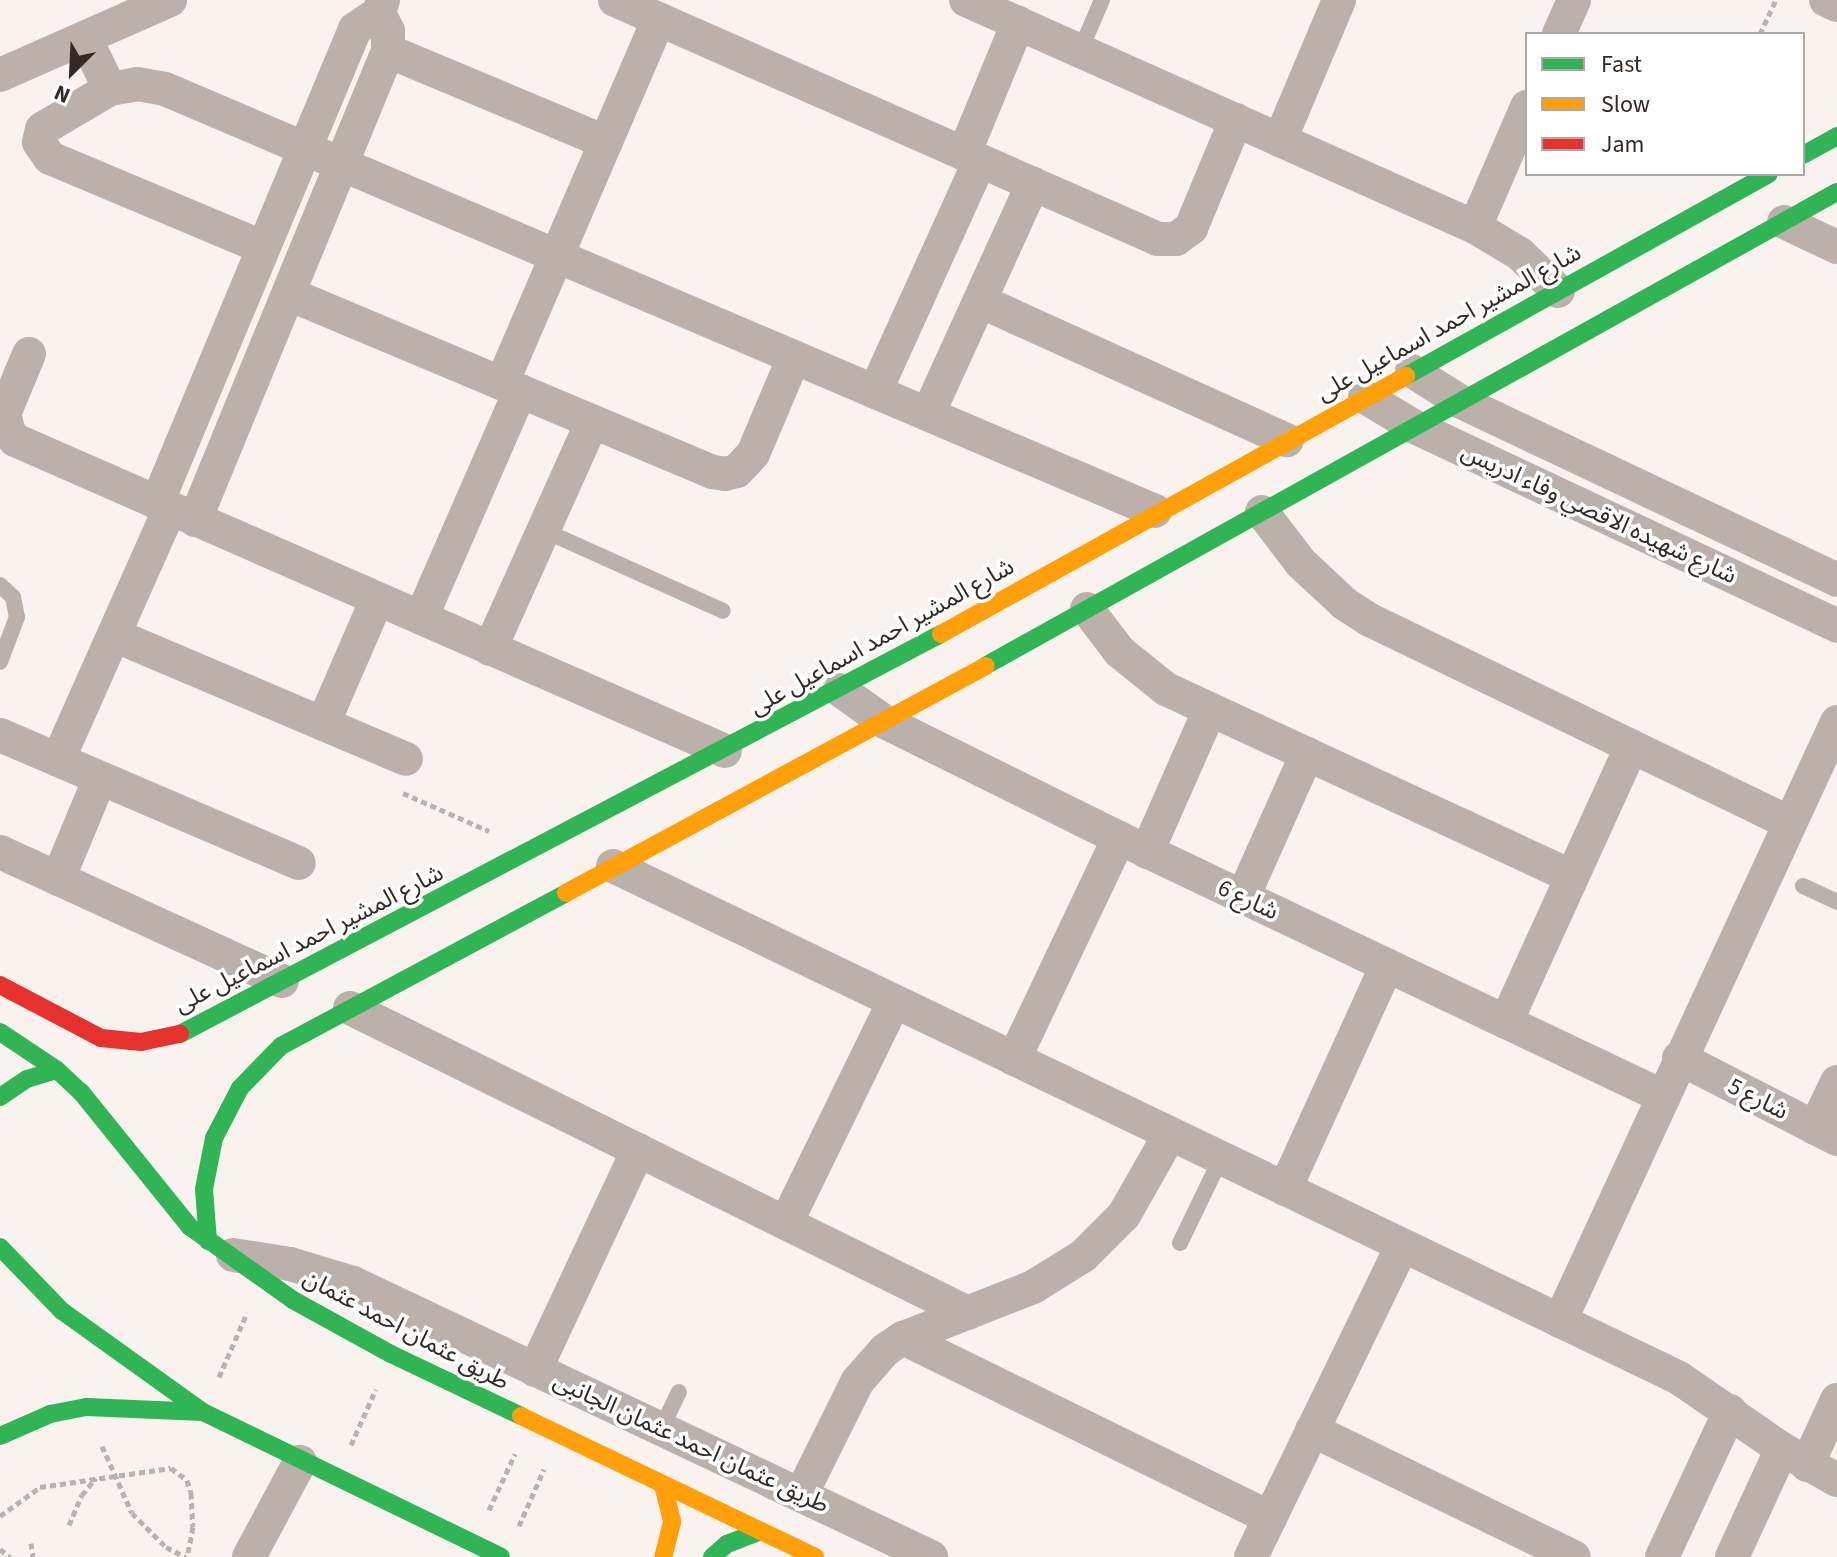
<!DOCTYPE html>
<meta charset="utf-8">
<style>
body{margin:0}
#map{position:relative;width:1837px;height:1557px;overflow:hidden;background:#f9f2ee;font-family:"Source Sans 3","Noto Sans Arabic",sans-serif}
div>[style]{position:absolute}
.path>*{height:5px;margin-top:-2.5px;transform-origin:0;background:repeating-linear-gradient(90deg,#bbb2ad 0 6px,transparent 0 10px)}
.lane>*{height:16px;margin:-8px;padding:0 8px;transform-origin:8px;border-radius:8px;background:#bbb1aa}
.street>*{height:34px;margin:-17px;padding:0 17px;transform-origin:17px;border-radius:17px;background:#bbb1aa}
.fast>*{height:18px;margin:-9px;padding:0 9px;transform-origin:9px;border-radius:9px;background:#30b455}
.slow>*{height:18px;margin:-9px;padding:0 9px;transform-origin:9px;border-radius:9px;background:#ff9f0a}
.jam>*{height:18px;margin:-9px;padding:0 9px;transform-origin:9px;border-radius:9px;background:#e5322d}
span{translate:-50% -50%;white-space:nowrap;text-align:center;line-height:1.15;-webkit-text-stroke:7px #fff;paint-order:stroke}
.street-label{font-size:24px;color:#342923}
.legend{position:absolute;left:1525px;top:32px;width:280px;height:144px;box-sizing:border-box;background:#fff;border:2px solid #aea9a7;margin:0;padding:10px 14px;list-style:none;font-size:24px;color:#342923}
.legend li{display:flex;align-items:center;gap:16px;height:40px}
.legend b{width:40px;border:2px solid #aea9a7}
.north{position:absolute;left:32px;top:32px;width:80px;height:80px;-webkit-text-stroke:6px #fff;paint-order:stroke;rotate:204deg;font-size:22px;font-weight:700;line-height:32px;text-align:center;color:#342923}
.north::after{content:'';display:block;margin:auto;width:28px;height:36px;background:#342923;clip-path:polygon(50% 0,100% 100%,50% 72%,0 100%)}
</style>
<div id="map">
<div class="path">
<i style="left:1760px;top:34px;width:38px;rotate:-65deg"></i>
<i style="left:403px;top:793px;width:94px;rotate:23.8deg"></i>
<i style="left:219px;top:1377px;width:70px;rotate:-66.4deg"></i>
<i style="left:351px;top:1445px;width:61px;rotate:-65.9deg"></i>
<i style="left:102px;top:1446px;width:73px;rotate:65.9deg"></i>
<i style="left:132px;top:1513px;width:48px;rotate:45deg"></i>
<i style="left:166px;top:1547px;width:22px;rotate:27deg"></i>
<i style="left:489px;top:1510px;width:62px;rotate:-65.1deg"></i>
<i style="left:0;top:1516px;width:49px;rotate:-35.9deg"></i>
<i style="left:40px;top:1487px;width:132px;rotate:-8.3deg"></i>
<i style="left:171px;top:1468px;width:20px;rotate:37deg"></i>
<i style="left:187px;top:1480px;width:14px;rotate:73deg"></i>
<i style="left:191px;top:1493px;width:34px;rotate:87deg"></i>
<i style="left:193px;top:1527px;width:31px;rotate:101deg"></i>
<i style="left:69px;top:1525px;width:33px;rotate:-67deg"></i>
<i style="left:82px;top:1495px;width:22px;rotate:-51deg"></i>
<i style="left:519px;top:1526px;width:62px;rotate:-66.3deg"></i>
<i style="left:31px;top:1543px;width:14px;rotate:82deg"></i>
<i style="left:0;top:1549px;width:13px;rotate:39deg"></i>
</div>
<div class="lane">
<i style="left:1080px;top:51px;width:56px;rotate:-66.7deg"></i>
<i style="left:543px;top:530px;width:197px;rotate:24.2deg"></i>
<i style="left:0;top:585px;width:18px;rotate:43deg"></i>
<i style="left:13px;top:597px;width:20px;rotate:79deg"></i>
<i style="left:17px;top:617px;width:48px;rotate:110.7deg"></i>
<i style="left:1803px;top:886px;width:38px;rotate:25deg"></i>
<i style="left:1180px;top:1243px;width:94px;rotate:-64.2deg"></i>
<i style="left:661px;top:1429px;width:41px;rotate:-64.1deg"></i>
</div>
<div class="street">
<i style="left:615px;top:0;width:593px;rotate:23.76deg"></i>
<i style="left:1158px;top:239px;width:18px"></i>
<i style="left:1176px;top:239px;width:19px;rotate:-36deg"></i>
<i style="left:1191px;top:228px;width:117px;rotate:-67.4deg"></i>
<i style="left:966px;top:0;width:557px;rotate:24.04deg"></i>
<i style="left:1475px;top:227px;width:52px;rotate:31deg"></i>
<i style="left:1520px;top:254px;width:53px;rotate:44.2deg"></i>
<i style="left:1826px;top:0;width:12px;rotate:24deg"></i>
<i style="left:1559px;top:34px;width:37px;rotate:-66deg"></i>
<i style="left:85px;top:38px;width:57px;rotate:63.9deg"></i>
<i style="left:388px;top:51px;width:236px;rotate:22.7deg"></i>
<i style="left:0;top:75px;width:186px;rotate:-23.8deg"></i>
<i style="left:1280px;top:140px;width:152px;rotate:-67.1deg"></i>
<i style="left:964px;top:154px;width:142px;rotate:-67.6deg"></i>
<i style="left:1784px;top:222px;width:59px;rotate:25.3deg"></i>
<i style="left:1475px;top:227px;width:131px;rotate:-66.6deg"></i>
<i style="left:262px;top:247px;width:230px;rotate:-157.2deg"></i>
<i style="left:50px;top:158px;width:19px;rotate:-125deg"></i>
<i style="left:39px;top:142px;width:13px;rotate:-77deg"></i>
<i style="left:42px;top:129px;width:79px;rotate:-30.5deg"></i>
<i style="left:110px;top:89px;width:27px;rotate:-10deg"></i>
<i style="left:137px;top:84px;width:28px;rotate:10deg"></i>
<i style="left:165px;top:89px;width:1076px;rotate:23.09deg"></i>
<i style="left:289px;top:294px;width:460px;rotate:22.8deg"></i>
<i style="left:713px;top:472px;width:12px;rotate:9deg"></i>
<i style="left:725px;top:474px;width:12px;rotate:-14deg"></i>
<i style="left:737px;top:471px;width:23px;rotate:-47deg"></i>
<i style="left:753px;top:454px;width:105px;rotate:-67.1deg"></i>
<i style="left:980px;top:301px;width:337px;rotate:24.4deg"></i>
<i style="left:29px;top:354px;width:65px;rotate:112.6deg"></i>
<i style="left:4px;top:414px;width:20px;rotate:75deg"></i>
<i style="left:9px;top:433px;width:9px;rotate:49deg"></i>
<i style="left:15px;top:440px;width:775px;rotate:23.65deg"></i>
<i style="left:1412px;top:371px;width:58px;rotate:32.3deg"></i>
<i style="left:1461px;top:402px;width:416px;rotate:25.3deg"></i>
<i style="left:502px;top:383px;width:396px;rotate:-66.7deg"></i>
<i style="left:875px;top:392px;width:254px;rotate:-65.6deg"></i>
<i style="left:1365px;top:397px;width:58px;rotate:31deg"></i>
<i style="left:1415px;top:427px;width:467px;rotate:25.2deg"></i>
<i style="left:928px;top:414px;width:253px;rotate:-65.5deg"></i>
<i style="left:157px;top:503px;width:514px;rotate:-67.33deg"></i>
<i style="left:355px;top:29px;width:29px;rotate:-34deg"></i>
<i style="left:379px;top:13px;width:14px;rotate:-73deg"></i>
<i style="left:1262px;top:512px;width:64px;rotate:52.6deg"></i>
<i style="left:1301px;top:563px;width:60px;rotate:43deg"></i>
<i style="left:1345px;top:604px;width:30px;rotate:33deg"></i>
<i style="left:1370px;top:620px;width:466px;rotate:25.8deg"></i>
<i style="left:195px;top:520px;width:507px;rotate:-67.63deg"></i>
<i style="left:388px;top:51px;width:20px;rotate:-90deg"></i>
<i style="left:388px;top:31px;width:20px;rotate:-117deg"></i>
<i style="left:1087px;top:609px;width:54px;rotate:52.5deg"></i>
<i style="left:1120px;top:652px;width:59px;rotate:38.8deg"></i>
<i style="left:1166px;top:689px;width:447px;rotate:24.8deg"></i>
<i style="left:421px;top:618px;width:248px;rotate:-66.4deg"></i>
<i style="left:114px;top:635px;width:317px;rotate:23deg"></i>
<i style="left:490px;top:649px;width:249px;rotate:-65.8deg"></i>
<i style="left:840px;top:690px;width:55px;rotate:35.4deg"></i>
<i style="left:885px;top:722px;width:261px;rotate:26.4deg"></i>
<i style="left:1119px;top:838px;width:603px;rotate:25.42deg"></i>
<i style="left:323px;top:724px;width:136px;rotate:-66.6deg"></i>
<i style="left:0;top:735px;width:325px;rotate:23.2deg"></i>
<i style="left:58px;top:760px;width:275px;rotate:-66deg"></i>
<i style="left:0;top:852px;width:310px;rotate:24.6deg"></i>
<i style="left:1147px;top:852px;width:156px;rotate:-66.2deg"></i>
<i style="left:613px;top:866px;width:1183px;rotate:25.65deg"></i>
<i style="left:1679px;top:1378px;width:125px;rotate:34.6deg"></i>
<i style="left:1782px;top:1449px;width:63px;rotate:29.4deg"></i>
<i style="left:58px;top:879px;width:109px;rotate:-67.4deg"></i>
<i style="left:1243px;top:897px;width:157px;rotate:-65.9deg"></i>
<i style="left:350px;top:1008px;width:689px;rotate:26.27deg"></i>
<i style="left:1506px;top:1022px;width:301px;rotate:-65.5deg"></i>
<i style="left:1679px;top:1058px;width:178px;rotate:27.1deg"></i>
<i style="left:1014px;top:1059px;width:245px;rotate:-64.6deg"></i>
<i style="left:1815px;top:1128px;width:51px;rotate:-64.4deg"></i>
<i style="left:1285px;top:1189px;width:246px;rotate:-65.5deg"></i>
<i style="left:786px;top:1223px;width:246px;rotate:-64deg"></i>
<i style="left:233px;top:1255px;width:58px;rotate:9deg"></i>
<i style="left:290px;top:1264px;width:66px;rotate:16.8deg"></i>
<i style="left:353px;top:1283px;width:640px;rotate:25.36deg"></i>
<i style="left:1560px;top:1321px;width:660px;rotate:-65.18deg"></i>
<i style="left:903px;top:1338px;width:409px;rotate:26.1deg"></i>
<i style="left:535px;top:1370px;width:243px;rotate:-64.9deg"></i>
<i style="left:1312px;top:1430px;width:291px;rotate:25.9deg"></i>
<i style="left:1807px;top:1465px;width:72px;rotate:-65.2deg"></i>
<i style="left:801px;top:1495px;width:126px;rotate:-63.6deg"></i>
<i style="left:857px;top:1382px;width:43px;rotate:-48.8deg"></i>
<i style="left:885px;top:1350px;width:22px;rotate:-34deg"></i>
<i style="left:903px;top:1338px;width:140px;rotate:-21.4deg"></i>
<i style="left:1033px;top:1287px;width:59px;rotate:-31.8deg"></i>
<i style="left:1083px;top:1256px;width:58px;rotate:-45deg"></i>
<i style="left:1124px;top:1215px;width:93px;rotate:-60.4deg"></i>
<i style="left:249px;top:1557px;width:108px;rotate:-61.8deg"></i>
<i style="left:1251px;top:1557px;width:346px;rotate:-64.1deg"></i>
<i style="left:1662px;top:1557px;width:161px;rotate:-65deg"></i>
<i style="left:1732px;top:1557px;width:119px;rotate:-65.2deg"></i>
</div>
<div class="fast">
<i style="left:1803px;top:155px;width:39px;rotate:-29deg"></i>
<i style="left:1406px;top:376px;width:415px;rotate:-29.1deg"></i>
<i style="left:985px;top:666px;width:975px;rotate:-29.09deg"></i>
<i style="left:0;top:1032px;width:69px;rotate:33.7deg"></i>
<i style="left:57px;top:1070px;width:33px;rotate:43deg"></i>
<i style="left:81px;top:1092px;width:174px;rotate:51.1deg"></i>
<i style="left:190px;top:1227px;width:126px;rotate:35.3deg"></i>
<i style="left:293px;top:1300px;width:112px;rotate:28.9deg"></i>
<i style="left:391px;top:1354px;width:144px;rotate:25.5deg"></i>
<i style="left:180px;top:1034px;width:860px;rotate:-27.73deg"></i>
<i style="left:0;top:1097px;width:32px;rotate:-34deg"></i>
<i style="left:27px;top:1079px;width:31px;rotate:-17deg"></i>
<i style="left:208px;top:1241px;width:52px;rotate:-94.4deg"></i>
<i style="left:204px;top:1189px;width:52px;rotate:-78.9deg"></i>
<i style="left:214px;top:1138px;width:56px;rotate:-62.5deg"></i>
<i style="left:240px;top:1088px;width:59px;rotate:-45.7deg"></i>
<i style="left:281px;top:1046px;width:323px;rotate:-28.2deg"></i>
<i style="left:0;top:1247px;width:89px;rotate:45.9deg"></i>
<i style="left:62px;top:1311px;width:173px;rotate:35.6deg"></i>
<i style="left:203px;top:1412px;width:331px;rotate:25.9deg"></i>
<i style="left:0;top:1436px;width:55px;rotate:-23.7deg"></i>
<i style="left:50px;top:1414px;width:38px;rotate:-11deg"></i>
<i style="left:87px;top:1407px;width:116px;rotate:2.5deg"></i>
<i style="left:712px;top:1557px;width:20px;rotate:-41deg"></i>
<i style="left:727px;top:1544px;width:36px;rotate:-21deg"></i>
</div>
<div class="slow">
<i style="left:941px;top:634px;width:532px;rotate:-29.02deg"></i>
<i style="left:566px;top:893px;width:477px;rotate:-28.4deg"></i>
<i style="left:521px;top:1416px;width:326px;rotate:25.6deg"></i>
<i style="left:663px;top:1485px;width:38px;rotate:76deg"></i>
<i style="left:672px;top:1522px;width:36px;rotate:104deg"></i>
</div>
<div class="jam">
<i style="left:0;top:985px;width:114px;rotate:27.7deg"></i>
<i style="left:101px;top:1038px;width:40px;rotate:5.7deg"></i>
<i style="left:141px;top:1042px;width:40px;rotate:-12deg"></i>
</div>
<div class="street-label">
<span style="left:1449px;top:323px;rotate:-29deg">شارع المشير احمد اسماعيل على</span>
<span style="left:1599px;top:514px;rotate:25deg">شارع شهيده الاقصي وفاء ادريس</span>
<span style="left:882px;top:637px;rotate:-29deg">شارع المشير احمد اسماعيل على</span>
<span style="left:1248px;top:900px;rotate:25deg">شارع 6</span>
<span style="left:309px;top:939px;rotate:-27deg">شارع المشير احمد اسماعيل على</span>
<span style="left:1758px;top:1099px;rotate:27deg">شارع 5</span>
<span style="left:406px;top:1330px;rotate:28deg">طريق عثمان احمد عثمان</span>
<span style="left:691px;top:1443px;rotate:25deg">طريق عثمان احمد عثمان الجانبى</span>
</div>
<ul class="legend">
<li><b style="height:10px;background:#30b455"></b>Fast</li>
<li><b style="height:10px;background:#ff9f0a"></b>Slow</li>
<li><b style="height:10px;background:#e5322d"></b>Jam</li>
</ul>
<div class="north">N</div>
</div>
